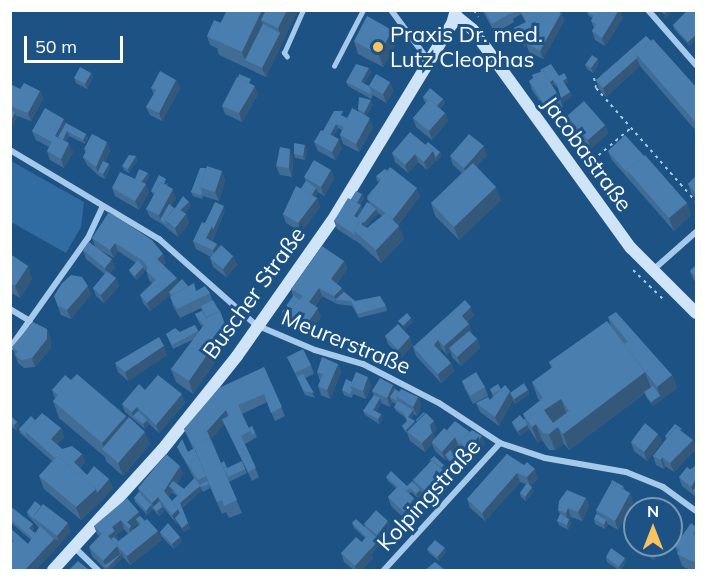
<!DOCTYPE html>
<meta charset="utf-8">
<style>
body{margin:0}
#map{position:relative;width:707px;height:581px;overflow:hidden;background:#1d5284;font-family:Mulish,sans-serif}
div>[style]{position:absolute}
.green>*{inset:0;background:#306ca2}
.path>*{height:2px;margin-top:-1px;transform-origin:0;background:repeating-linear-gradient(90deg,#a4c9ea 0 3px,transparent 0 7.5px)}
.lane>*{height:4.5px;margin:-2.25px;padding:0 2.25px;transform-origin:2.25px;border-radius:2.25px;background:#a4c9ea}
.street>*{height:6px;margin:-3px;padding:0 3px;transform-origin:3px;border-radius:3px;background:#a4c9ea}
.secondary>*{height:12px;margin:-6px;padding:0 6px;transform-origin:6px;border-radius:6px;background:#d0e4f8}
.wall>*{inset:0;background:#406c96}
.shaded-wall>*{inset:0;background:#34587a}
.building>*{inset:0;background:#4a7eaf}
.dots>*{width:16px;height:16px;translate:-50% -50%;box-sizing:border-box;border:3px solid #1d5284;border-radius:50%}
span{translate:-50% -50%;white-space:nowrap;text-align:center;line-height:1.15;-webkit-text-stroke:6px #1d5284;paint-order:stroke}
.poi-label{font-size:22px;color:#fff}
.left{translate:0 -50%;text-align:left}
.street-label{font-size:22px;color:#fff}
.frame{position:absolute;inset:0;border:12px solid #fff;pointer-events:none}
.north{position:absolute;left:623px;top:497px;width:60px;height:60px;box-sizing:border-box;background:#1d5284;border:2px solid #7797b5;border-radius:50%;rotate:0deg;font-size:16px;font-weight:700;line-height:24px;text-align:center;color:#fff}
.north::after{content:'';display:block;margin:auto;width:21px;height:27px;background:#fac362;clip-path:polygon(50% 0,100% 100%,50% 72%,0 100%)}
.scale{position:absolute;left:24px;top:36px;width:99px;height:27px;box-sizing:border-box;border:3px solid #fff;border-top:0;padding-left:8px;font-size:18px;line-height:21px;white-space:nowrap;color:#fff;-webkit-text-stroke:4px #1d5284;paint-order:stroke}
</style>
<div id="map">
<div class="green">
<i style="clip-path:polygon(11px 161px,84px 202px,81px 227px,66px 253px,11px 222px)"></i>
</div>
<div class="path">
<i style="left:474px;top:10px;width:8px;rotate:60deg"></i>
<i style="left:594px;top:78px;width:10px;rotate:79deg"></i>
<i style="left:596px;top:88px;width:152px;rotate:48.7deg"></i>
<i style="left:587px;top:165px;width:57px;rotate:-40.1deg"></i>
<i style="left:633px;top:270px;width:42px;rotate:44deg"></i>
</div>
<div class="lane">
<i style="left:287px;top:57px;width:5px;rotate:-127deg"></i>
<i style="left:284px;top:53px;width:47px;rotate:-66.2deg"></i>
<i style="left:334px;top:66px;width:63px;rotate:-62.6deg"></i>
</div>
<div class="street">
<i style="left:391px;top:10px;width:62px;rotate:53.5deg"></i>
<i style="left:648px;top:10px;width:73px;rotate:48.9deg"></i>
<i style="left:10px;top:150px;width:174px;rotate:30.9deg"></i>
<i style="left:159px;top:239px;width:130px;rotate:41.6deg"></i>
<i style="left:256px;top:325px;width:64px;rotate:23deg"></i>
<i style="left:315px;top:350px;width:50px;rotate:16.3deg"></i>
<i style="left:363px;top:364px;width:85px;rotate:27.2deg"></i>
<i style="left:439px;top:403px;width:73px;rotate:33.3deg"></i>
<i style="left:500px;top:443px;width:47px;rotate:18.4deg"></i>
<i style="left:545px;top:458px;width:82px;rotate:9.8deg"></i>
<i style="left:626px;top:472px;width:40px;rotate:22deg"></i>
<i style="left:663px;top:487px;width:41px;rotate:36deg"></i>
<i style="left:653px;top:270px;width:57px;rotate:-41.5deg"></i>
<i style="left:10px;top:309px;width:23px;rotate:31deg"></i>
<i style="left:10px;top:348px;width:135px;rotate:-54.7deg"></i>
<i style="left:88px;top:238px;width:35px;rotate:-65deg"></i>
<i style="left:74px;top:547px;width:33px;rotate:44deg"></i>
<i style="left:384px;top:570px;width:172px;rotate:-47.6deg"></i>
</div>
<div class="secondary">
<i style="left:456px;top:16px;width:22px;rotate:39deg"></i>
<i style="left:473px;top:30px;width:269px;rotate:54.1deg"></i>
<i style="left:631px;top:248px;width:92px;rotate:45deg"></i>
<i style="left:53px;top:570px;width:162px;rotate:-47.8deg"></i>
<i style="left:162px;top:450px;width:120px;rotate:-51.4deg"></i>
<i style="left:237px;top:356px;width:165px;rotate:-54.9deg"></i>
<i style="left:332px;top:221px;width:231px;rotate:-58.7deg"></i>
<i style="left:452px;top:24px;width:15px;rotate:-74deg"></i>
</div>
<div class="wall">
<i style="clip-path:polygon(227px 10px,298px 10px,266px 77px,219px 55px,217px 48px,210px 45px,207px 36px,221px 23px)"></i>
<i style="clip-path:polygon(482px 10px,556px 10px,561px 13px,564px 21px,543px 59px,529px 52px,526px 43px,525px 47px,516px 33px,514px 28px,526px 22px,521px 14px,513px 19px,514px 22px,495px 33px)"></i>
<i style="clip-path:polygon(688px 10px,690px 46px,674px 29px,673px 25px)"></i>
<i style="clip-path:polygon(587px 12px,623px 18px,605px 46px,595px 40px,592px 31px,594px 28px,591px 21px,593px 18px,589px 16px)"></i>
<i style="clip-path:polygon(392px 30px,397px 42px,383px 67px,358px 54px,354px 41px)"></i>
<i style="clip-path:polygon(646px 36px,696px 87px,696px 131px,640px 66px,606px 97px,599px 89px,596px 80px)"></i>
<i style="clip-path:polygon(599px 63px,593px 73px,587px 69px,585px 65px)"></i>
<i style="clip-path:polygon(540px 70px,559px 76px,568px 82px,565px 84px,572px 96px,563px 103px,558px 88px,554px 84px,552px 86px,560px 98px,563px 107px,548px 113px,532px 90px,529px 81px,533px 78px,532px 75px,541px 72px)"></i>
<i style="clip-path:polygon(371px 72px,364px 84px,369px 86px,390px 82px,393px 91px,386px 103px,373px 95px,371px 99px,348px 86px,346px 82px)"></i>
<i style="clip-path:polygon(91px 73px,93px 77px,87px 89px,76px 83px,74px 78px)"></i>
<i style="clip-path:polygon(176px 80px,180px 88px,162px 121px,150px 115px,146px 107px,154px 95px,151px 88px)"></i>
<i style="clip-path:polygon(10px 84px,20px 89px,40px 91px,43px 99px,31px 121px,17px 116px,17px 117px,11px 128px,10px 128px)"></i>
<i style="clip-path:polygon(252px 84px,258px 94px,242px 122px,225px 114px,222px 106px)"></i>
<i style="clip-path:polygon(423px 97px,443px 99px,445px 103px,440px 109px,445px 113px,448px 121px,432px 140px,416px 127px,413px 118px,426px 103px,424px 101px)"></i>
<i style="clip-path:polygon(373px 104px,366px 116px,373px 127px,359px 152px,343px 144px,340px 135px,342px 130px,338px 128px,333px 137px,342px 148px,335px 160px,318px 151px,314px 142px,323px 131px,345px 116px,344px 117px,347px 118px,359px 112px,358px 109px)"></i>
<i style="clip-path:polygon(567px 116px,605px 125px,608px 133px,591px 149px,570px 125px)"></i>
<i style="clip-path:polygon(66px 123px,86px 134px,88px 138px,85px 144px,69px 136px,66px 141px,73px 152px,64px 168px,50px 160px,47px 151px,49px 147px,36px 140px,32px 131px)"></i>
<i style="clip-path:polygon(99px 137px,110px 151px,105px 162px,109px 164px,110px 168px,105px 179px,99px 176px,87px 165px,83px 157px,86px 153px,84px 149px)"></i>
<i style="clip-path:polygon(425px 145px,440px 152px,441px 156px,437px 161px,436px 160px,427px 170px,418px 162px,408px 173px,395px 162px,392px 153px)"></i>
<i style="clip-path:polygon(307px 150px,305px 160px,295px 158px,294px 154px)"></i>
<i style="clip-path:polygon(608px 151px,644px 156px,687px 203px,691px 215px,674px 231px,611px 159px)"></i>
<i style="clip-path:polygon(487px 155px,476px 167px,501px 200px,459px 240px,435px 216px,431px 203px,462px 173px,453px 165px,450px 156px)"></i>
<i style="clip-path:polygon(136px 156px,137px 161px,129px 173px,124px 170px,122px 166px)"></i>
<i style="clip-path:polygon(293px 158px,292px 177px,280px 175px,276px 166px)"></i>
<i style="clip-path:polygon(206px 168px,225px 180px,219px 201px,203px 196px,202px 199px,193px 196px,191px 192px)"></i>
<i style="clip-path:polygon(331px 170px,334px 179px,324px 196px,318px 192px,315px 197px,317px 198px,320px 207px,301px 232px,286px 223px,283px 214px,306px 181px,304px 177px)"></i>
<i style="clip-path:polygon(148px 173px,149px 177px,145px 183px,149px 192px,139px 210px,115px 196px,112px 188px,135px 179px)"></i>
<i style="clip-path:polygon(evenodd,376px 176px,420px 196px,398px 225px,404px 239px,381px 263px,359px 243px,337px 229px,334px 221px,351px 199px,362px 194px,364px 198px,360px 205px,362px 210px,369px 203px,367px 197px,379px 182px,377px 181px,376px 176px,378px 213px,382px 216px,367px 228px,365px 227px,378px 213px)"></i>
<i style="clip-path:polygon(696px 176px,696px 199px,691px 193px,688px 184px)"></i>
<i style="clip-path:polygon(168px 183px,167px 186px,176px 198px,171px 206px,174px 208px,189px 202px,191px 206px,184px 213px,186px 214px,189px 223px,178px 237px,162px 224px,150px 217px,146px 209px,154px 195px,151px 191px)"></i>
<i style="clip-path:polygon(225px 211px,212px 241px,217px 244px,219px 248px,233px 256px,237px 265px,226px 277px,213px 267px,210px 258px,211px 257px,196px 249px,193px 241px,205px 223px)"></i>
<i style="clip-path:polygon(109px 212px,166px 262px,163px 265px,178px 283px,188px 286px,196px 291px,210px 293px,212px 300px,220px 311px,230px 340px,193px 394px,176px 382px,171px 369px,194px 339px,173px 349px,166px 334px,180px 332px,195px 325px,199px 332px,202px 327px,202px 325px,201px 326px,195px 314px,202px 311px,201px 308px,180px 318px,173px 306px,170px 295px,150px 311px,143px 303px,140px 295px,152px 283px,149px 280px,146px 270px,144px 269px,145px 271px,137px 280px,131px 274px,129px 270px,136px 263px,118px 251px,114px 258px,98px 249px,115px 268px,110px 273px,119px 286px,104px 303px,96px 296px,93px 288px,105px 274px,86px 259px,83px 250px,95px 246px,92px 238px)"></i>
<i style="clip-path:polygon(10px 254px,28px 266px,32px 279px,20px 298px,10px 292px)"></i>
<i style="clip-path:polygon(344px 261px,347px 269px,337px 284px,344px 292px,355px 301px,386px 306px,387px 311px,359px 318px,352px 306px,337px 304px,322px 296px,315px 307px,321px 317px,307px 336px,285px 321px,282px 312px,293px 296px,291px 289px)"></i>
<i style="clip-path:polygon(696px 265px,696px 283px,693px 279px,690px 271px)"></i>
<i style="clip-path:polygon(91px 294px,71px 319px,61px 315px,54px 296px)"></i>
<i style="clip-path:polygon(474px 315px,467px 322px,472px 332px,471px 333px,477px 339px,480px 348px,461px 366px,452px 357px,451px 352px,447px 355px,442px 349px,440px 351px,451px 363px,454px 371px,441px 383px,416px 356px,413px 347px)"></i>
<i style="clip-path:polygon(608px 317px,672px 375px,677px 388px,653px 406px,646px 397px,645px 393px,569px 450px,564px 444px,555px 450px,549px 450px,542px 440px,538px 443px,529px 429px,520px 436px,513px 426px,512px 422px,525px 419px,523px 414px,540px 401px,538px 399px,532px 382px,551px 368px,549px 362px,611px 327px)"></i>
<i style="clip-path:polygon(47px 329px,50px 337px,51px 348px,35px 367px,24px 368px,18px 363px,12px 347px)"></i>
<i style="clip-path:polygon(385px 336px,413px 345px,401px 358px,388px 344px)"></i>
<i style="clip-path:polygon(167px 355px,128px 381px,118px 372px,115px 363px)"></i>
<i style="clip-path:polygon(287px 357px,311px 365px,314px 374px,305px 378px,315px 398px,305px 395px,291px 365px)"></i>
<i style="clip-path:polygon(338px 364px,341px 372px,330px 399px,321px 395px,318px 386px,320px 381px,317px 372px)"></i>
<i style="clip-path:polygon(evenodd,264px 367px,285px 416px,275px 421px,267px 402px,242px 414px,249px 428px,252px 426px,257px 437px,245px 444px,259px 477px,252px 481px,224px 424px,211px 439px,221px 463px,227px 468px,245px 469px,247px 473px,229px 482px,242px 513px,229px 518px,226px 512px,222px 514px,209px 485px,210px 488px,203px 492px,201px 489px,202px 490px,182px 508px,190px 528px,184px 532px,177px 522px,176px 523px,162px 506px,164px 511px,159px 516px,153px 509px,147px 515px,135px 502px,134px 498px,139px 492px,138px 488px,180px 466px,183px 474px,177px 484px,184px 489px,194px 478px,177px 447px,188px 452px,193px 449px,184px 429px,264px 367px,172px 492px,177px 496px,172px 501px,169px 497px,172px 492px)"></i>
<i style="clip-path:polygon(71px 380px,126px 416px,127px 420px,150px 444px,123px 476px,106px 461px,105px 457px,59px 418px,53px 401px,55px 399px,52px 390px)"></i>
<i style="clip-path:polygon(462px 381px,485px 387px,488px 396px,473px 404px,465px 389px)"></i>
<i style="clip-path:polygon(352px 382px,371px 385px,366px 399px,353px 394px,352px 398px,344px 395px,342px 390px)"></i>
<i style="clip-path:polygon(evenodd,393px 385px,395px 389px,399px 392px,418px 397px,421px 406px,417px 416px,414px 414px,411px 419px,415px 423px,417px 422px,416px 420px,437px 430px,433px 433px,435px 439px,447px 430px,485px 444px,473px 460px,469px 456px,457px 470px,447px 459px,445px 460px,435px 451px,432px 444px,425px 452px,410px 441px,407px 433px,404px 430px,402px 426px,407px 421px,406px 418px,396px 411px,394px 407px,396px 404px,392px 402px,390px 407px,381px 403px,376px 412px,381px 414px,382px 419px,379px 424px,365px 415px,363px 411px,374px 395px,372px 391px,393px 385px,458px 446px,463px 449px,456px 456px,452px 453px,458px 446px)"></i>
<i style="clip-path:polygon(490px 389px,501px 389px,510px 391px,510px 393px,528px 390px,529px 394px,515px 404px,513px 400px,499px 426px,480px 412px,476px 403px,490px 400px,493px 397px)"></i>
<i style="clip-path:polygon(145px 390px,182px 394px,185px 403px,159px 433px,148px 423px,149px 424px,145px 429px,125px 412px,122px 404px)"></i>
<i style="clip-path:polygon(11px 416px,17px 422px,19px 426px,16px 430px,10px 425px)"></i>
<i style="clip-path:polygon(35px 420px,61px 428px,64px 437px,57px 444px,62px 449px,82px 454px,85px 462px,80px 468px,87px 475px,109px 479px,113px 488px,100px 502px,81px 520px,44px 489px,39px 476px,52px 461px,20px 433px,19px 429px)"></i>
<i style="clip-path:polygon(683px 433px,696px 449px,674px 472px,665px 466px,664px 469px,656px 465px,653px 456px,666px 439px,665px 436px)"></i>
<i style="clip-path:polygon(658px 434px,662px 442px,647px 461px,634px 451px,631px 442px)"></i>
<i style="clip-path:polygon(507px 454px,538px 478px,530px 486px,534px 491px,526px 501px,521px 497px,520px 493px,526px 484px,520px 482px,485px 521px,470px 508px,467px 499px)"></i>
<i style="clip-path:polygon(696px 465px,696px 497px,682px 486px,679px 477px)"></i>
<i style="clip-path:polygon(446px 469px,444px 471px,447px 479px,428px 500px,422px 494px,418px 498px,411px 492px,409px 494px,414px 498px,417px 507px,407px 521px,391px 506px,388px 497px,396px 488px,388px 481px,386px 477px,407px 486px,414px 483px,413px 480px)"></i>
<i style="clip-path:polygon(623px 486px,625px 490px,630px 493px,633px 502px,618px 530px,608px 524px,605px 529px,595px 524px,594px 519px,597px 515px,596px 510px)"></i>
<i style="clip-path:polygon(586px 498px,589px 506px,582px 521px,571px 517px,570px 520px,571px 523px,568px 530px,559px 525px,557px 521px,560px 514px,558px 510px)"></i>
<i style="clip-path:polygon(10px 506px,34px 528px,32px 531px,35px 533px,39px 528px,28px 516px,27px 512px,71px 531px,57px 547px,12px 543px,10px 542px,10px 528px,28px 544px,31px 540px,10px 522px)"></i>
<i style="clip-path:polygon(evenodd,140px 516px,162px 540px,130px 565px,123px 557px,111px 570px,106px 570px,92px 556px,89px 547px,99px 536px,97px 534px,94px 526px,140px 516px,138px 524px,139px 525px,133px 530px,132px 528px,138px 524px,140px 516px,124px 529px,128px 534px,118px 541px,116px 535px,124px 529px)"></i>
<i style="clip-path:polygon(352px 523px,365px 527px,364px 524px,391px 530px,371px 555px,373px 558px,361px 570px,354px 570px,344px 562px,341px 553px,362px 542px,365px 538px,354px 528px)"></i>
<i style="clip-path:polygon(696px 527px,696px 570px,690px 570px,682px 566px,675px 546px)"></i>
<i style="clip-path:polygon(635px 529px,635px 545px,664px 545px,654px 560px,633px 545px,630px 536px)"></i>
<i style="clip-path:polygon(160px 532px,180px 537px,182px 541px,174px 549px,161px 536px)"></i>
<i style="clip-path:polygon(427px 549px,446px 552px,439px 561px,429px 553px)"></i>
<i style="clip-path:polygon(606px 557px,625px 558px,626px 562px,621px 570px,619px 570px,607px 562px)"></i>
</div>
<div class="shaded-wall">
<i style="clip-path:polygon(262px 10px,276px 10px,261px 20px,266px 32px,245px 60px,242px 52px)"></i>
<i style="clip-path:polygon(287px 10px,298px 10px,266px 77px,262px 68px,280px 33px,278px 28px)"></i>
<i style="clip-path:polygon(619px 10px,620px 10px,623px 18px,605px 46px,602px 38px)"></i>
<i style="clip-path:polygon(668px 10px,674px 10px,665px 19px,664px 14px)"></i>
<i style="clip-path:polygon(561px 13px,564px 21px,543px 59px,540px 51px)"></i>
<i style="clip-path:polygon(534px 21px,535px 26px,525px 47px,523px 42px)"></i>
<i style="clip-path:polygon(392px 30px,397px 42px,383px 67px,379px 55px)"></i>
<i style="clip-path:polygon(696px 35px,696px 40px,690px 46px,688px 42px)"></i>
<i style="clip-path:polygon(637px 58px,640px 66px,606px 97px,603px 88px)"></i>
<i style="clip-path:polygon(598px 59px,599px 63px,593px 73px,591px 68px)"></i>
<i style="clip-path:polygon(369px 68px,371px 72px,363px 87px,361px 82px)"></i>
<i style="clip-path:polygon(91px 73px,93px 77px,87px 89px,85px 84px)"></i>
<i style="clip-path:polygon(567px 78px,568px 82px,564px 85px,563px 81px)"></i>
<i style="clip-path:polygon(176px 80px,180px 88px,162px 121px,159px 113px)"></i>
<i style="clip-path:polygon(553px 80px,554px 84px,551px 87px,549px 82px)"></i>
<i style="clip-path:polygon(390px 82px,393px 91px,386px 103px,383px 94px)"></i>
<i style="clip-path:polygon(255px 86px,258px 94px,242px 122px,239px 113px)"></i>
<i style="clip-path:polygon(40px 91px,43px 99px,31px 121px,28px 113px)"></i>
<i style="clip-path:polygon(570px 92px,572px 96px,563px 103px,561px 98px)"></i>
<i style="clip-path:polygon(443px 99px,445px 103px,437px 112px,435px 107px)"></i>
<i style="clip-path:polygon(371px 100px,373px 104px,365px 117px,364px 113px)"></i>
<i style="clip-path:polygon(15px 113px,17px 117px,11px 128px,10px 122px)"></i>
<i style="clip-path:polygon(445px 113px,448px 121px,432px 140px,429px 131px)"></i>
<i style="clip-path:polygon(370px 118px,373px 127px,359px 152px,356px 144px)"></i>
<i style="clip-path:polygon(64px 119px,67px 127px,60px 142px,55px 136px)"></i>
<i style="clip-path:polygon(336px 124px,338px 128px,330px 142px,329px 137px)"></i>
<i style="clip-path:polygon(605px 125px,608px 133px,591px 149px,588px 140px)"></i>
<i style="clip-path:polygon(67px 131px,69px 136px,63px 147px,61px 142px)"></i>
<i style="clip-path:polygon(86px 134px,88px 138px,85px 144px,83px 140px)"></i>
<i style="clip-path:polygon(339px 139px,342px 148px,335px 160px,332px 152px)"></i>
<i style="clip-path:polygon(107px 142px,110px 151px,101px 173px,98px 172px,96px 167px)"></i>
<i style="clip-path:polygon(69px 143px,73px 152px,64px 168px,61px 159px)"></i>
<i style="clip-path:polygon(305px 145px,307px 150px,305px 160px,303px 156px)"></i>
<i style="clip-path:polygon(484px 146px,487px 155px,467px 177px,464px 168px)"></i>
<i style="clip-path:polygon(290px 149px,293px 158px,292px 177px,289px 168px)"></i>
<i style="clip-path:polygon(433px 151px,436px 160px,427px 170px,424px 162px)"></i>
<i style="clip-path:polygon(440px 152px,441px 156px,437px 161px,436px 157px)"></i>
<i style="clip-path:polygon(415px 154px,418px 162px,408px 173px,405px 165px)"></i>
<i style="clip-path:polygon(136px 156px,137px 161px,129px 173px,128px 169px)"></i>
<i style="clip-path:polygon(109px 164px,110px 168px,105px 179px,103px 174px)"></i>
<i style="clip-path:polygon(331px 170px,334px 179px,324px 196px,321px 187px)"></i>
<i style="clip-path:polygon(222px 171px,225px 180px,219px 201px,215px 192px)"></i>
<i style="clip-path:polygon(148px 173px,149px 177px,144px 185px,142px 181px)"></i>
<i style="clip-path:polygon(146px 184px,149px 192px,139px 210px,135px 201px)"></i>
<i style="clip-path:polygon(496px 187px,501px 200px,459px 240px,454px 227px)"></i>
<i style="clip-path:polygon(316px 188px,318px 192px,312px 202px,310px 198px)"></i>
<i style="clip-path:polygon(417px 188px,420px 196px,396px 227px,393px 219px)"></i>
<i style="clip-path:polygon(173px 189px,176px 198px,163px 222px,160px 220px,159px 215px)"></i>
<i style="clip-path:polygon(362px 194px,364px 198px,357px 210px,355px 206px)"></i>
<i style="clip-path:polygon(317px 198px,320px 207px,301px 232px,298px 223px)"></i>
<i style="clip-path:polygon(189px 202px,191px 206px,172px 225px,168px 223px)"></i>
<i style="clip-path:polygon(687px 203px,691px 215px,674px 231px,669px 218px)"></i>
<i style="clip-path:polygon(361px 205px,364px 214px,358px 222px,354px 216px)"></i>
<i style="clip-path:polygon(224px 206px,225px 211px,209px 247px,206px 238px,212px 226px)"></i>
<i style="clip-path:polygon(376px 209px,378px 214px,365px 227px,357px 233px,363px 221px)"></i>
<i style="clip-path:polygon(186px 214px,189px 223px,178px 237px,175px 228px)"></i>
<i style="clip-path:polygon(399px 226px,404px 239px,381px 263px,376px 250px)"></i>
<i style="clip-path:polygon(115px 243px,118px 251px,114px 258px,110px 250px)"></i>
<i style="clip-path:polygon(217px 244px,220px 252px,216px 259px,213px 250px)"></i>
<i style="clip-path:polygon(163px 254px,166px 262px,160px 268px,157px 259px)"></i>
<i style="clip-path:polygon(233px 256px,237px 265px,226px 277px,223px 269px)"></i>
<i style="clip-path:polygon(112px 259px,115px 268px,108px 276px,105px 268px)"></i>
<i style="clip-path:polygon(344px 261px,347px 269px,334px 288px,331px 279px)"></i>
<i style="clip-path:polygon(28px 266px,32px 279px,20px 298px,15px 286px)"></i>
<i style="clip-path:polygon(143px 267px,145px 271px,137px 280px,135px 276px)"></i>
<i style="clip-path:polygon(116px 278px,119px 286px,104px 303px,101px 295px)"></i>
<i style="clip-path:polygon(177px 278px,180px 287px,169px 292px,170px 295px,150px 311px,147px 303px)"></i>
<i style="clip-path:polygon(88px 286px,91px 294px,71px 319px,67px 310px)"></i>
<i style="clip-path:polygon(319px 288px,322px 296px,312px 311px,309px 302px)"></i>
<i style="clip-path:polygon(342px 288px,345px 296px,335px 300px,337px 304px,334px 296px)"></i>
<i style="clip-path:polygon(471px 307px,474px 315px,465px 324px,462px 316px)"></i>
<i style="clip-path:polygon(318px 308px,321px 317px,307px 336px,304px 328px)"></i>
<i style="clip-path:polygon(411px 318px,413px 322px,404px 330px,403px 326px)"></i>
<i style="clip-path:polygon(469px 324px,472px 332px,452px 351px,449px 348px,451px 352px,447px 355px,444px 346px)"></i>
<i style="clip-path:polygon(226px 327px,230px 340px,193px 394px,189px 381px)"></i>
<i style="clip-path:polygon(47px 329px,50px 337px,51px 348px,35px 367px,32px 358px)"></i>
<i style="clip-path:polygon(410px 337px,413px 345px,401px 358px,398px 350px)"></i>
<i style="clip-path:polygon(477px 339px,480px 348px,461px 366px,457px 357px)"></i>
<i style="clip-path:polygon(438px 340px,442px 349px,437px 353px,434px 345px)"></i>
<i style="clip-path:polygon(164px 346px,167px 355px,128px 381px,125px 372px)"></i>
<i style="clip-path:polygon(451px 363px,454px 371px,441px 383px,438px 374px)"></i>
<i style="clip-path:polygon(338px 364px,341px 372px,330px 399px,327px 390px)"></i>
<i style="clip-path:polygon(645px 372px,651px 388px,569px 450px,563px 434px)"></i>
<i style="clip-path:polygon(672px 375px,677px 388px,653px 406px,651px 402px,660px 396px,657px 387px)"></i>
<i style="clip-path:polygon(368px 377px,371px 385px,366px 399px,363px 391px)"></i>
<i style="clip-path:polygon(393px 385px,396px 394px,390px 397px,392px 402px,390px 407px,387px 398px)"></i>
<i style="clip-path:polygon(528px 390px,529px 394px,515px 404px,514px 399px)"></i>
<i style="clip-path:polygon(510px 391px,513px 400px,499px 426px,495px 417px)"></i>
<i style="clip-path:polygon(182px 394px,185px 403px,159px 433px,156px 425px)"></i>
<i style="clip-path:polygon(418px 397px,421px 406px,417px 416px,413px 407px)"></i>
<i style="clip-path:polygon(380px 398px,382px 403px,374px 414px,373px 410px)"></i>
<i style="clip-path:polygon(561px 399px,567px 415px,550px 426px,544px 410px)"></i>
<i style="clip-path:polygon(137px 407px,140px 415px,133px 416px,132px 412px)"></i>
<i style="clip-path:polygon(226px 410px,229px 419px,222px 419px,224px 424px,210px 440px,207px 431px)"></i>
<i style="clip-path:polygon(413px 410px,414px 414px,410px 421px,408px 417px)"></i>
<i style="clip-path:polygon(381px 414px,382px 419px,379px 424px,378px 419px)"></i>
<i style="clip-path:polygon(126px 416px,132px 432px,105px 451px,102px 443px)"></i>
<i style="clip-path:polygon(147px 420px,149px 424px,145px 429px,143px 424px)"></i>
<i style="clip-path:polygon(415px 421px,416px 426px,408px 434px,406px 430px)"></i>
<i style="clip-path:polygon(434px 421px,437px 430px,433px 433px,435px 441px,432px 442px,432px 444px,425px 452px,422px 443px,430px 425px)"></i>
<i style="clip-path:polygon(17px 422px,19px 426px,16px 430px,14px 425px)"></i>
<i style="clip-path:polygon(536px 424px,542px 440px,538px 443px,532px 427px)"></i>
<i style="clip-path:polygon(527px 425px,529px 429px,520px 436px,518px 431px)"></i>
<i style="clip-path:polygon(558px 427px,564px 444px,555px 450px,549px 434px)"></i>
<i style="clip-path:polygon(61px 428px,64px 437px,54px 448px,51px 439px)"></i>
<i style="clip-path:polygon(145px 432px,150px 444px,123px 476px,118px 463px)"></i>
<i style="clip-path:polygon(658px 434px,662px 442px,647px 461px,644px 452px)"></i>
<i style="clip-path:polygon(482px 436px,485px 444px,473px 460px,470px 452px)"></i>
<i style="clip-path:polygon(455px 437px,458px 446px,448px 458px,445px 455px,447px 459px,445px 460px,442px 452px)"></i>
<i style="clip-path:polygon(693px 440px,696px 449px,674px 472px,670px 463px)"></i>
<i style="clip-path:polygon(466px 453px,469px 456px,457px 470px,455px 465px)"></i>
<i style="clip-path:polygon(82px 454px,85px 462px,77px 471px,74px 462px)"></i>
<i style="clip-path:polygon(662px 457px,665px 466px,664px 469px,661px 460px)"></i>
<i style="clip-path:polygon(444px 465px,446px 469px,444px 471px,447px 479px,428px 500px,425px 491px,439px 469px)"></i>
<i style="clip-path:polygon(180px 466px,183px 474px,167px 500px,164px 491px)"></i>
<i style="clip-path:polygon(535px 469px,538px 478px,530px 486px,527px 477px)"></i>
<i style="clip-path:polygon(517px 473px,520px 482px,485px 521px,482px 513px)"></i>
<i style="clip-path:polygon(109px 479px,113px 488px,100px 502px,81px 520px,76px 507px,96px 489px)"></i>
<i style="clip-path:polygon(696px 479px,696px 492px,693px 491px,691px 487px)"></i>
<i style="clip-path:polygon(200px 486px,202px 490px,181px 508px,180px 503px)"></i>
<i style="clip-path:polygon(532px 487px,534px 491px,526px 501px,525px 497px)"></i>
<i style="clip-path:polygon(420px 490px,422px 494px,418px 498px,416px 494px)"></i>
<i style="clip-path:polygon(630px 493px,633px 502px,618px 530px,615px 521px)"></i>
<i style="clip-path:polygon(158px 497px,162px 506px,153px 507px,152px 503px)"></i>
<i style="clip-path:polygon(414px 498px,417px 507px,407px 521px,404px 512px)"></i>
<i style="clip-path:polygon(586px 498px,589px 506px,582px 521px,578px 512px)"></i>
<i style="clip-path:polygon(151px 505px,153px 509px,147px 515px,146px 511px)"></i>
<i style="clip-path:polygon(162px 507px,164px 511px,159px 516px,157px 511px)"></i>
<i style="clip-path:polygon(568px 508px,571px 517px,570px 520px,571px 523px,568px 530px,567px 525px,568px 521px,566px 513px)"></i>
<i style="clip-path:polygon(178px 509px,181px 517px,175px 518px,177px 522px,176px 523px,172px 515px)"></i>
<i style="clip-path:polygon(139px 512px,142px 520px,136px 519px,138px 524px,132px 528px,134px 535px,132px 537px,127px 522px)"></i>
<i style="clip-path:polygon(121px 520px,124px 529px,116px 535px,118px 539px,113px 544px,108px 536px,112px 527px)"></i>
<i style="clip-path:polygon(606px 520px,608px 524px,605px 529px,604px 525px)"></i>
<i style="clip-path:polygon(388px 521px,391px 530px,371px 555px,373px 558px,361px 570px,356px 570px,355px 566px,379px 540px,377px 535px)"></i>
<i style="clip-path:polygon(68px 523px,71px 531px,60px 545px,57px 536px)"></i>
<i style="clip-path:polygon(188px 523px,190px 528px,184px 532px,182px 528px)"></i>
<i style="clip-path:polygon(33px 524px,34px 528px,30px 532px,29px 528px)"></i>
<i style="clip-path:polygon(158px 531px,162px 540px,130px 565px,127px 556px)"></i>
<i style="clip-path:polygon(180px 537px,182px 541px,174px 549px,172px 544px)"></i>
<i style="clip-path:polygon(54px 539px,58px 540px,60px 545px,36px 570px,25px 570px)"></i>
<i style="clip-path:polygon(655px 545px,664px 545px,654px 560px,651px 551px)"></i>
<i style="clip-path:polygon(117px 546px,120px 554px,122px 553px,123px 557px,111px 570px,108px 570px,103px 561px)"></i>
<i style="clip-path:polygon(445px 548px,446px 552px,439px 561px,437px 557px)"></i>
<i style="clip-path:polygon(625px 558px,626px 562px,620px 570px,619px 567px)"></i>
</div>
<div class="building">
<i style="clip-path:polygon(227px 10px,262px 10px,242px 52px,213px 39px)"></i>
<i style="clip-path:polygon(266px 10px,287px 10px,278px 28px,261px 20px)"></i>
<i style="clip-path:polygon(484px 10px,509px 10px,511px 13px,492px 24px)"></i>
<i style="clip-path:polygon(509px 10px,518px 10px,511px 14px)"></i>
<i style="clip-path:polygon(520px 10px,544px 10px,537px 23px,534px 21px,523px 42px,514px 28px,526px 22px)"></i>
<i style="clip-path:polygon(544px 10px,556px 10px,561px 13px,540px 51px,526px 43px)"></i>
<i style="clip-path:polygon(592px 10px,596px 10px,594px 16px,587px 12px,592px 11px)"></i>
<i style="clip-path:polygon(596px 10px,619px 10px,602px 38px,592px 31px,596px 24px,591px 21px)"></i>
<i style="clip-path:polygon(660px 10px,668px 10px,664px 14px)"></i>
<i style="clip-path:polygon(688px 10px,693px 10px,696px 13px,696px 35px,688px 42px,673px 25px)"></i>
<i style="clip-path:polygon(367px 16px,392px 30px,379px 55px,354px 41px)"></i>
<i style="clip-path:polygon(214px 20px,221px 23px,213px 39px,214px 40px,207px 36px)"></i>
<i style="clip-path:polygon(263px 24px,280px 33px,262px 68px,245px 60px)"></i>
<i style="clip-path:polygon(646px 36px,651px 41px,636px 54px,637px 58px,603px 88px,596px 80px)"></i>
<i style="clip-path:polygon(653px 39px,696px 87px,696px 123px,636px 54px)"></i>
<i style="clip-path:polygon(592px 55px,598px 59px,591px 68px,585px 65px)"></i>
<i style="clip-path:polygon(356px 64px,369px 68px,361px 82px,369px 86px,371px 91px,370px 94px,346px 82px)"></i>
<i style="clip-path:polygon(551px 64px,559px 76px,564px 73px,567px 78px,563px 81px,570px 92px,561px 98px,557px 84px,553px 80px,550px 82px,543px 71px,542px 72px,540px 70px)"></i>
<i style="clip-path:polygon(80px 67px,91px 73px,85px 84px,74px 78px)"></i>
<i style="clip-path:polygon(160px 71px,176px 80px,159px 113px,146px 107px,156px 90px,151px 88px)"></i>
<i style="clip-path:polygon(543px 71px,560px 98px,544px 104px,529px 81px,534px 78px,532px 75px)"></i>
<i style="clip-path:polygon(239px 74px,251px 79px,249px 83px,238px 78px)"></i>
<i style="clip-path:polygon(376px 74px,390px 82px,383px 94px,369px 86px)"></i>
<i style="clip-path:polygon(237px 77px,255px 86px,239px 113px,222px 106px)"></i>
<i style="clip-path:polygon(24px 83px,40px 91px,28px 113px,10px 106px,10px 84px,20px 89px)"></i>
<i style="clip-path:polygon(430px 88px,443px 99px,437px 106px,429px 99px,428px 101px,423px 97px)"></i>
<i style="clip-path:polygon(359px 97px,371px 100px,364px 113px,358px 109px)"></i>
<i style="clip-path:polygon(429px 99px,445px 113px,429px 131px,413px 118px)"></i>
<i style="clip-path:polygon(584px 101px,605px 125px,588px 140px,567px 116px)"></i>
<i style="clip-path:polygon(45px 108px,64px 119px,55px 136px,69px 143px,61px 159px,47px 151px,52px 142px,32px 131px)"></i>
<i style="clip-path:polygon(352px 108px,370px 118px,356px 144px,340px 135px)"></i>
<i style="clip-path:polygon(10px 110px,15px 113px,10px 122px)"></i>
<i style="clip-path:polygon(334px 111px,343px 111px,341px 115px,347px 118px,351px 111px,344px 127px,336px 124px,330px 135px,323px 131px)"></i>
<i style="clip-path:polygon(66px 123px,86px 134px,83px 140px,67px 131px,63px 140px,58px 137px)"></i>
<i style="clip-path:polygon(321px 130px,339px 139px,332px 152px,314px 142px)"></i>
<i style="clip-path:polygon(410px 132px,433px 151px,424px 162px,415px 154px,405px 165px,392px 153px)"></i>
<i style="clip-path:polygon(92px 134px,99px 137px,98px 137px,94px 135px,87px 150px,84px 149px)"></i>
<i style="clip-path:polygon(469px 134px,484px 146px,464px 168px,450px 156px)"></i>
<i style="clip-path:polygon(94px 135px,107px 142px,96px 167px,83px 157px)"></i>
<i style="clip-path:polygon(625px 135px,644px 156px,627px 170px,628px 174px,608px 151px)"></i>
<i style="clip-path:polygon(428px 142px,440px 152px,436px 157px,433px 151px,425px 145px)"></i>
<i style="clip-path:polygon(294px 143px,305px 145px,303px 156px,294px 154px)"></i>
<i style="clip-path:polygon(280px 147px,290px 149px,289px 168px,276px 166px)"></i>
<i style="clip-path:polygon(129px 155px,136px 156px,128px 169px,122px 166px)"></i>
<i style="clip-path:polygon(645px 155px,687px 203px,669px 218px,627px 170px)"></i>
<i style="clip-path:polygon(314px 160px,331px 170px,321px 187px,304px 177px)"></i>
<i style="clip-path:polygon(103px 161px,109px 164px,103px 174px,98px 172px)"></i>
<i style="clip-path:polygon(473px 163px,496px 187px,454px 227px,431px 203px)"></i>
<i style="clip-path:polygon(207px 166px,222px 171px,215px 192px,200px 187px)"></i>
<i style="clip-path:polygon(390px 167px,417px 188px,393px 219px,367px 199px)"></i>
<i style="clip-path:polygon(200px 168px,206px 168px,200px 187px,202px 192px,201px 195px,191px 192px)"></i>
<i style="clip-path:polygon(139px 169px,148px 173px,142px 181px,141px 181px,135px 179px)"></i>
<i style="clip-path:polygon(385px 169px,388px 171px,381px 180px,376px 176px)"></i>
<i style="clip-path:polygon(120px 172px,146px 184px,135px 201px,112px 188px)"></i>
<i style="clip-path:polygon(159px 175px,166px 179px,164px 184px,161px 182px,155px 193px,151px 191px)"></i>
<i style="clip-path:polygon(696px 176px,696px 190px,695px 192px,688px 184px)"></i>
<i style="clip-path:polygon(306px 181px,316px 188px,312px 195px,301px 189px)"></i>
<i style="clip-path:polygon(161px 182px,173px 189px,159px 215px,146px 209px)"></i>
<i style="clip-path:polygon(296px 186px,317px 198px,298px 223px,283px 214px)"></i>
<i style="clip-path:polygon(373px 189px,374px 190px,368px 197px,367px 197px)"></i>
<i style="clip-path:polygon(356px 191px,362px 194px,357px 203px,351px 199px)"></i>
<i style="clip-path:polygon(183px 196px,189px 202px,180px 210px,176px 207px)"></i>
<i style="clip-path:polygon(348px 198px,361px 205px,354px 216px,363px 221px,361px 225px,359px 223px,354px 231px,355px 235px,334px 221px)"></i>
<i style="clip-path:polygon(215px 202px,224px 206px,213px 230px,212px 226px,205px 223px)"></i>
<i style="clip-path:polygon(367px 202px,376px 209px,364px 223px,357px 218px)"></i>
<i style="clip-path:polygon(169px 204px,174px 208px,165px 220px,166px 224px,160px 220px)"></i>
<i style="clip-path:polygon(176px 207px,186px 214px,175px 228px,165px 220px)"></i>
<i style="clip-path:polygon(109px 212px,152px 240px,163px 254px,157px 259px,177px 278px,147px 303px,140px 295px,156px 280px,146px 271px,148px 268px,143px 261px,115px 243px,110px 250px,92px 238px)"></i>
<i style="clip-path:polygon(386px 213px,399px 226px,376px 250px,354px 231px,359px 223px,367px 228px)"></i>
<i style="clip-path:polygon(202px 222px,212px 226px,206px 238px,217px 244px,213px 250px,193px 241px)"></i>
<i style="clip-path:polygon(89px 242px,112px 259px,105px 268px,83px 250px)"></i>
<i style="clip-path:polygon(221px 245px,233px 256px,223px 269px,210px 258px)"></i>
<i style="clip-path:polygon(322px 246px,344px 261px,331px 279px,342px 288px,334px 296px,319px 288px,309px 302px,318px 308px,304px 328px,282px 312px,294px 295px,299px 300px,303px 296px,291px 289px)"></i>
<i style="clip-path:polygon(10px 254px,28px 266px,15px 286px,10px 282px)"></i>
<i style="clip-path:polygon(138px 260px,143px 267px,135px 276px,129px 270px)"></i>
<i style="clip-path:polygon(696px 265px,696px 277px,690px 271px)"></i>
<i style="clip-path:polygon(107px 271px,116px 278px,101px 295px,93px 288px)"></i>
<i style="clip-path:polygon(71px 275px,82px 277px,88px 286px,67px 310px,58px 306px,54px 296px,62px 283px)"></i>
<i style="clip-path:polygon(182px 279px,188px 286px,173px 295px,169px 292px)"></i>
<i style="clip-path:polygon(194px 283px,196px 291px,205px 286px,210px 293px,177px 309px,170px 297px)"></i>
<i style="clip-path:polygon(344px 292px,355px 301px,380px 296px,386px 306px,358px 314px,351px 301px,335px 300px)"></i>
<i style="clip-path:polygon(213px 300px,219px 311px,206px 317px,201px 306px)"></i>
<i style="clip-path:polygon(465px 300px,471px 307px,462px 316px,469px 324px,444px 346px,438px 340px,434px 345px,451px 363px,438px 374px,413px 347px)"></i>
<i style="clip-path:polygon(202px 311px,206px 318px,199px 321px,195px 314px)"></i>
<i style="clip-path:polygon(220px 311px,226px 327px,189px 381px,171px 369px,204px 325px,200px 321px)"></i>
<i style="clip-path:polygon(616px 312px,672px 375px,657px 387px,624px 344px,628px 342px,608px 317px)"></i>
<i style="clip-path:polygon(407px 313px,411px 318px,403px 326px,398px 321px)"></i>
<i style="clip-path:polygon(evenodd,607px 321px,645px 372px,563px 434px,558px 427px,549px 434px,543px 433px,536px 424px,532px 427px,523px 414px,543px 398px,532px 382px,553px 367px,549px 362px,607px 321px,561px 399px,569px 411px,553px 423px,544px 410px,561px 399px)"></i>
<i style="clip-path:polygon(33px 322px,47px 329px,47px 339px,32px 358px,21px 360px,15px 355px,18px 352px,12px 347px)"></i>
<i style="clip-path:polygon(398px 324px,410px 337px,398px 350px,385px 336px)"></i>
<i style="clip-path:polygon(195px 325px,198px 331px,172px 345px,166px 334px,175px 328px,180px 332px)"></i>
<i style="clip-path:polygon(469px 331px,477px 339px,457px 357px,449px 348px)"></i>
<i style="clip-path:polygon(159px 337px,164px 346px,125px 372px,115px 363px)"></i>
<i style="clip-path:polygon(303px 349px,311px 365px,295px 373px,287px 357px)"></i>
<i style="clip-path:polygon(322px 357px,338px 364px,327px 390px,318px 386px,323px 374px,317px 372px)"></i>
<i style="clip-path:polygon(264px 367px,282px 407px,271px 413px,264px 394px,238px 405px,250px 431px,241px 436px,256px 468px,248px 472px,222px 419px,229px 416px,226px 410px,207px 431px,210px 438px,193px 444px,194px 448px,184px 429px,219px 388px)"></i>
<i style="clip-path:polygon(356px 372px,368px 377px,363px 391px,350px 386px)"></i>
<i style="clip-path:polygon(476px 372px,485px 387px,470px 396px,462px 381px)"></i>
<i style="clip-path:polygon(77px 374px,126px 416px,102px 443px,53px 401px,58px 395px,52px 390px,65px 375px,71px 380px)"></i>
<i style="clip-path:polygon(303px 374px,314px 393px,304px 391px,297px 377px)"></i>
<i style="clip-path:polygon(158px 375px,182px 394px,156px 425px,137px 407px,132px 412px,122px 404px,139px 384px,145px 390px)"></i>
<i style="clip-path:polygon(380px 378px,393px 385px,387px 398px,372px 391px)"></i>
<i style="clip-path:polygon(346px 379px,352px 382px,350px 386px,352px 390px,350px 394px,342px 390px)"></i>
<i style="clip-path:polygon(524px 383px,528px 390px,514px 399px,510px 393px)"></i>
<i style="clip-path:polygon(498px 384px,501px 389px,493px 394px,490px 389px)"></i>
<i style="clip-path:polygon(505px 385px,510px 391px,495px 417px,476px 403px,488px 397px,490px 400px)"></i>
<i style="clip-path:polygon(653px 386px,660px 396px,651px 402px,644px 392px)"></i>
<i style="clip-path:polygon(395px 389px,399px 392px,396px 396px,397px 401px,390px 397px)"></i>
<i style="clip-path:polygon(401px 389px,418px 397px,413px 407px,396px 396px)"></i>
<i style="clip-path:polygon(374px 395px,380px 398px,373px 410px,381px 414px,378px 419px,363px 411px)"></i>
<i style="clip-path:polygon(398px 401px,413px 410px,408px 417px,415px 421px,406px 430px,402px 426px,407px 421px,404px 414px,394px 407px)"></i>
<i style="clip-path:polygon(138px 411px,147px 420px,143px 424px,133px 416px)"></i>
<i style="clip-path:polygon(424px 412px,425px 413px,417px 421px,416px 420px)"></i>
<i style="clip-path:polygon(42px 413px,61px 428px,51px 439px,62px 449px,72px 446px,82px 454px,74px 462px,87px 475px,94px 466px,109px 479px,97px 493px,96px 489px,57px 456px,55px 458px,25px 431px)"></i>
<i style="clip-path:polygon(426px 413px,434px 421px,430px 425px,432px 433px,422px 443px,407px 432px)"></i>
<i style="clip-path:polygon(520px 415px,524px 420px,525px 419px,527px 425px,518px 431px,512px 422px)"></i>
<i style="clip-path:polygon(10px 416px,17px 422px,14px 425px,10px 422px)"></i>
<i style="clip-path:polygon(31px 416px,35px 420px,25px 431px,26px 436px,19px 429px)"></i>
<i style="clip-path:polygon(129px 417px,145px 432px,118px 463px,102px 449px)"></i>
<i style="clip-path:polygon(455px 421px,470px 432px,460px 442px,462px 446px,457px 441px,455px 437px,447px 430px)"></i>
<i style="clip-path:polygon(645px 423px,658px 434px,644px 452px,631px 442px)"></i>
<i style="clip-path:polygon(675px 424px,682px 429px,680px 430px,676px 427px,667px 438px,665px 436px)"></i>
<i style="clip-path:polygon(252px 426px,255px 433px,252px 435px,249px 428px)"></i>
<i style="clip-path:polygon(676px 427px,693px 440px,670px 463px,662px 457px,661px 460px,653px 456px)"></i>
<i style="clip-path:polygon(444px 428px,455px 437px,442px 452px,432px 442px)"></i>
<i style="clip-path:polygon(472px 430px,482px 436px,470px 452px,460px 442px)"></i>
<i style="clip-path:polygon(210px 438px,237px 500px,224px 506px,222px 500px,217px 502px,193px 444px)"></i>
<i style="clip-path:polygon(182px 439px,188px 452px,194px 448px,198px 457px,187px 463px,189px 467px,177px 447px)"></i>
<i style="clip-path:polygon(464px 448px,469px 451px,455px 465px,445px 455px,450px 450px,456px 456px)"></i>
<i style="clip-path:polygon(166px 454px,180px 466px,164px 491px,178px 509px,172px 515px,158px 497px,152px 503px,138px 488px)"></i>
<i style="clip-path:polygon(507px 454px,524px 465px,527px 462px,535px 469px,527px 477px,517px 473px,482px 513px,467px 499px)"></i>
<i style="clip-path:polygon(57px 456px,96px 489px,76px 507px,39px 476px)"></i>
<i style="clip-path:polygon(434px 456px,444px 465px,441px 468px,432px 460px,429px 461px)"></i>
<i style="clip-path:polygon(198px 457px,206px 476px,198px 480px,187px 463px)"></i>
<i style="clip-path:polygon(432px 460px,444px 471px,425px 491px,413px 480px)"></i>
<i style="clip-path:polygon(224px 461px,227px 468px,242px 461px,245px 469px,228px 477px,221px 463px)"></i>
<i style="clip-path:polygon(696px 465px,696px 479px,691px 487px,679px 477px,687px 467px,691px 470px)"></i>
<i style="clip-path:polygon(391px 471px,407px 486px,412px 481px,420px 490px,416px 494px,410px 488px,406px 491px,399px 485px,398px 487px,386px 477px)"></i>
<i style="clip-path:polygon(195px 478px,200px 486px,180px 503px,188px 523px,182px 528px,175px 518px,180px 513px,178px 509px,172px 501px,178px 495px,169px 486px,173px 481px,184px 489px)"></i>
<i style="clip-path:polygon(612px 480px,623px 486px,622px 489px,611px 483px)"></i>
<i style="clip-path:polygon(207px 481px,209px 484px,201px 487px,200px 485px)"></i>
<i style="clip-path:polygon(527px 483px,532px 487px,525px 497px,520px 493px)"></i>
<i style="clip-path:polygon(611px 483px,630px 493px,615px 521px,596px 510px)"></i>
<i style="clip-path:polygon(399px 485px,414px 498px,404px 512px,388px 497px)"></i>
<i style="clip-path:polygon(696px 486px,696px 494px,693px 491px)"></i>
<i style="clip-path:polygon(567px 490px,586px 498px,578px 512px,568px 508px,566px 513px,558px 510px,559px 501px)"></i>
<i style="clip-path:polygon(139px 492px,151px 505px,146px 511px,134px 498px)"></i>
<i style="clip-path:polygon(127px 498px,139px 512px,127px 522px,131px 526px,129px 529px,121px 520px,112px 527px,115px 531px,108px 536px,115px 544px,147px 519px,158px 531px,127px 556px,117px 546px,103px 561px,89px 547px,102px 534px,94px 526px)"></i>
<i style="clip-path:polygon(35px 501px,41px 506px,33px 517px,35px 521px,27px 512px)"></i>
<i style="clip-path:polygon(160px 501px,162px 507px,157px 511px,153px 507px)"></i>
<i style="clip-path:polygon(43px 504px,68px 523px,57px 536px,33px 517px)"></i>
<i style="clip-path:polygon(10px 506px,33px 524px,29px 528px,35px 533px,32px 538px,10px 519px)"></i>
<i style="clip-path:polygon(376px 510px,388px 521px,377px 535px,364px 524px)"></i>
<i style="clip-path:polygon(560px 514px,569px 519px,567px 525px,557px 521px)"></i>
<i style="clip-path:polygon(596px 514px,606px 520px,604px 525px,594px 519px)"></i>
<i style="clip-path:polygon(140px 516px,145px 521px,141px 524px,136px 519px)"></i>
<i style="clip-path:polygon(356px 519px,379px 540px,370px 550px,362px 542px,366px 537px,352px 523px)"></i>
<i style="clip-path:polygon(168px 523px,180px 537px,172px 544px,160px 532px)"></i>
<i style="clip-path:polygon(691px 523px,696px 527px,696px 529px,693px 534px,696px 536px,696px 563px,677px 554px,680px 550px,675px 546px)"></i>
<i style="clip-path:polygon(40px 526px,54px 539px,25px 570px,10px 570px,10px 544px,14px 541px,10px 537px,10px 528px,28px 544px)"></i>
<i style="clip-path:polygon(635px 529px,635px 540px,630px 536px)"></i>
<i style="clip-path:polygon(114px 537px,118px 541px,115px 544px,111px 539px)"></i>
<i style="clip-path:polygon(356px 537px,370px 549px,355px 566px,341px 553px)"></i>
<i style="clip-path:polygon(435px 540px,445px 548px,437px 557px,427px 549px)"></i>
<i style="clip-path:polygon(643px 545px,655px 545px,651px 551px)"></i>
<i style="clip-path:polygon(611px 548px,625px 558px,619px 567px,606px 557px)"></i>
<i style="clip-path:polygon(122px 553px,107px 568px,104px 566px)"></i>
<i style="clip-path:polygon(78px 561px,89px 570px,69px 570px)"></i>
<i style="clip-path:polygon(435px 562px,445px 570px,425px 570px)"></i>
</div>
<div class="dots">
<i style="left:378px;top:47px;background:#fac362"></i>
</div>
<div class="poi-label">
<span class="left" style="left:390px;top:47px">Praxis Dr. med.<br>Lutz Cleophas</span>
</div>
<div class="street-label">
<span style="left:587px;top:154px;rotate:54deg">Jacobastraße</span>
<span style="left:254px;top:293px;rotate:-54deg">Buscher Straße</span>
<span style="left:346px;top:342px;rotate:22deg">Meurerstraße</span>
<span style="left:429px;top:495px;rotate:-48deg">Kolpingstraße</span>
</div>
<div class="frame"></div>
<div class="north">N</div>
<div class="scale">50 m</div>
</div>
